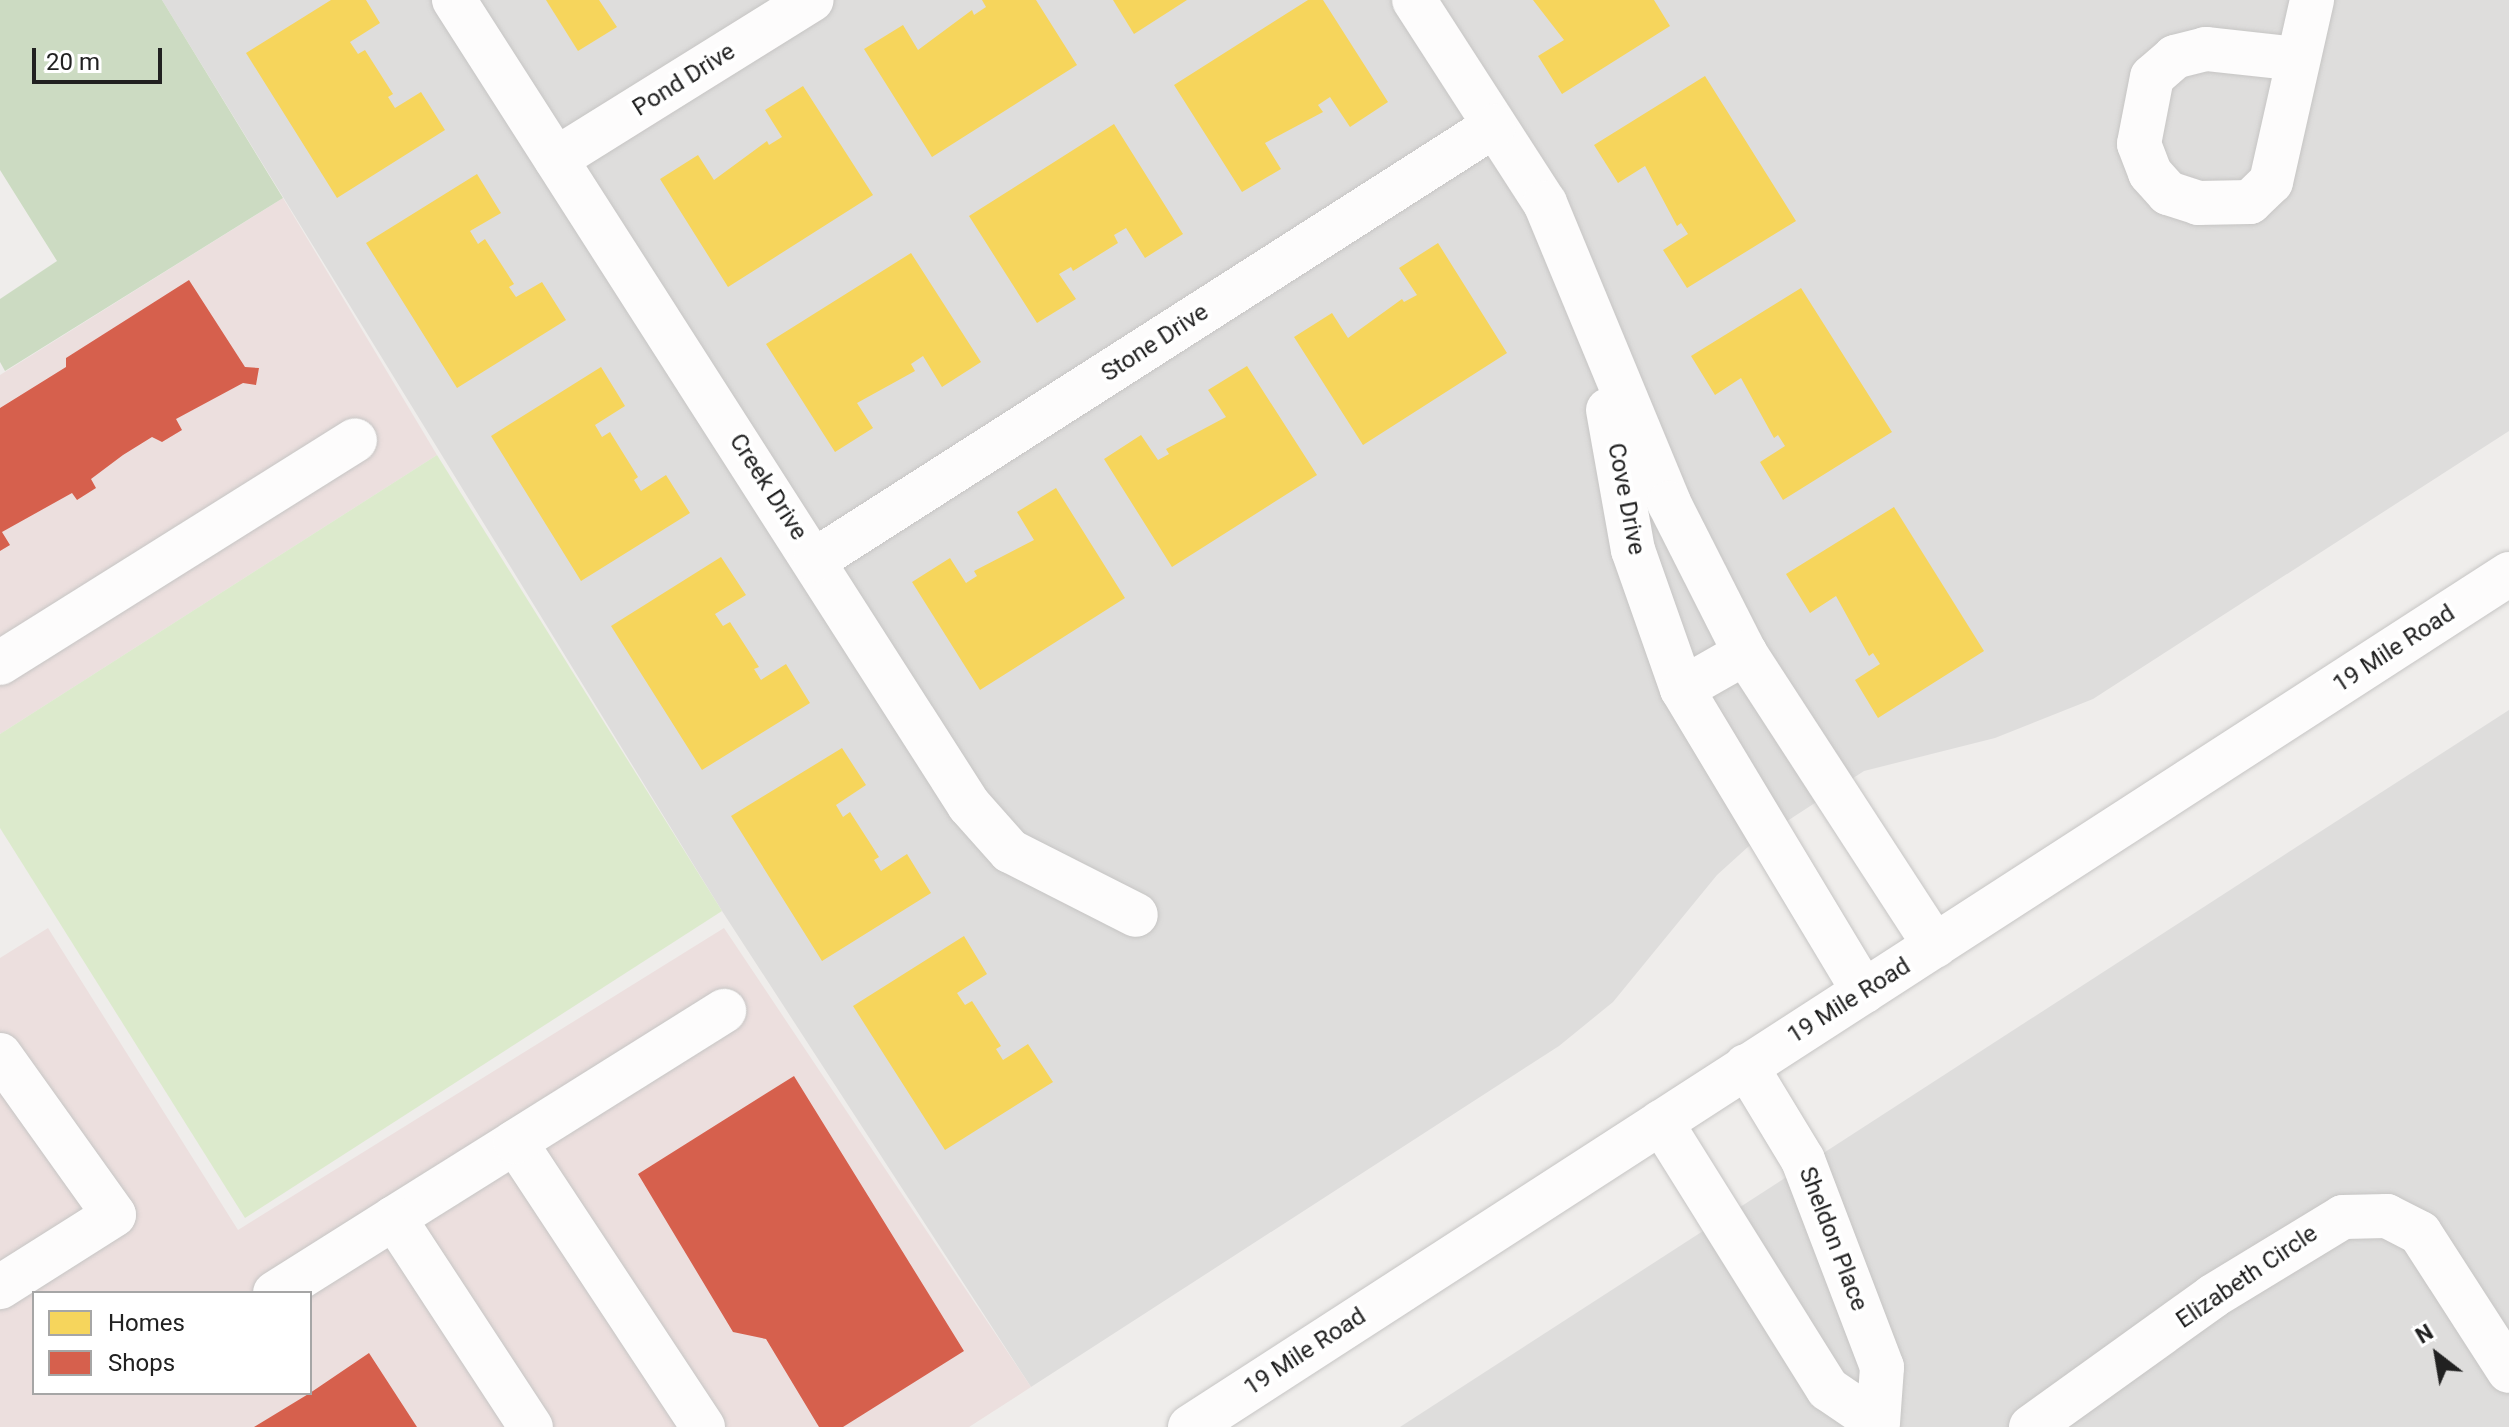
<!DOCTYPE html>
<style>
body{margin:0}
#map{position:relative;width:2509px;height:1427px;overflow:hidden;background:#efedeb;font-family:Roboto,sans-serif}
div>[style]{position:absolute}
.residential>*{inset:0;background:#dedddc}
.commercial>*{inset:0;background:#ecdfde}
.grass>*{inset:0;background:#dceacc}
.forest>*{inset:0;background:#ccdbc2}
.homes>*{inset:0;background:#f6d55c}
.shops>*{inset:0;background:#d6604d}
.roads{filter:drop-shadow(0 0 2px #c6c5c4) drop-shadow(0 0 2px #c6c5c4)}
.minor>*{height:44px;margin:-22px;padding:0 22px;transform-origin:22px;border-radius:22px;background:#fdfcfc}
span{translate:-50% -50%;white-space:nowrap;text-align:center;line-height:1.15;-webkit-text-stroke:8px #fff;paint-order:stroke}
.street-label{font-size:24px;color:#212121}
.legend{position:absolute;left:32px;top:1291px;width:280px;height:104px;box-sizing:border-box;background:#fff;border:2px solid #a6a6a6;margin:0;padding:10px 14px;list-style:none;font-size:24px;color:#212121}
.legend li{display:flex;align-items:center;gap:16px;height:40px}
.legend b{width:40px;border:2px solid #a6a6a6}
.north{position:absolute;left:2397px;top:1315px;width:80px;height:80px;-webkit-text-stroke:6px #fff;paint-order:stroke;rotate:329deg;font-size:22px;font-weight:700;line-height:32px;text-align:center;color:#212121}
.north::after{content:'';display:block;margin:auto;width:28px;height:36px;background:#212121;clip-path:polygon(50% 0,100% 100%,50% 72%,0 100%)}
.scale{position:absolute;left:32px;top:48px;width:130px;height:36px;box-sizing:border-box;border:4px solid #212121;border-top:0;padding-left:10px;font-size:24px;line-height:28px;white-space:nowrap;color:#212121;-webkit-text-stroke:6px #fff;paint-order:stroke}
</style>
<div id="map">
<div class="residential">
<i style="clip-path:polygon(162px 0,2509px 0,2509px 431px,2093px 699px,1995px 738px,1864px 771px,1749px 846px,1717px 875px,1613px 1002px,1559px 1046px,1031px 1387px,722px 911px)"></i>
<i style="clip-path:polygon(2509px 710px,2509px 1427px,1400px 1427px,2278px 859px)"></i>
</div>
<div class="commercial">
<i style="clip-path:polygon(283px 198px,437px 455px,0 734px,0 375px)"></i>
<i style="clip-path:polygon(evenodd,48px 928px,238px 1230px,724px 928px,1031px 1387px,969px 1427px,0 1427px,0 958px,48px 928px,34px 1293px,310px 1293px,310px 1393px,34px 1393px,34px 1293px)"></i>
</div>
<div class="grass">
<i style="clip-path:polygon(437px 455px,722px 911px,245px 1218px,0 828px,0 734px)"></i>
</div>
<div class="forest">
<i style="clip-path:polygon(0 0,162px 0,283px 198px,5px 371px,0 362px,0 299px,57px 261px,0 170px)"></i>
</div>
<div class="homes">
<i style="clip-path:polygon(331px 0,366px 0,380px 23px,350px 42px,358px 54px,365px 50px,393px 94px,388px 97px,395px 108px,421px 92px,445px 130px,337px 198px,246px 53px)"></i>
<i style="clip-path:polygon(546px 0,599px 0,617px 27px,578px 51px)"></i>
<i style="clip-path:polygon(982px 0,1036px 0,1077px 65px,932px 157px,864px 49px,903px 25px,918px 50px,972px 10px,974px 15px,986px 7px)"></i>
<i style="clip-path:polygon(1113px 0,1187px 0,1134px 34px)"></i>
<i style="clip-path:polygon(1308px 0,1323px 0,1388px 102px,1350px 127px,1330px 97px,1318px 105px,1323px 112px,1265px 143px,1281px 169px,1242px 192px,1174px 85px)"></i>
<i style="clip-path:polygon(1533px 0,1654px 0,1670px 26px,1562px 94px,1538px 56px,1564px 40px)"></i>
<i style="clip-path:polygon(1705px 76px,1796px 221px,1687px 288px,1663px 250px,1688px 234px,1681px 223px,1677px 226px,1645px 166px,1618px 183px,1594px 145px)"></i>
<i style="clip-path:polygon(803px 86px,873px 195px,728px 287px,660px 179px,698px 155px,714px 180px,767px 141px,769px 145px,782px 137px,765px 110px)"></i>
<i style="clip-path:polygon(1114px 124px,1183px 234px,1145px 258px,1126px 228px,1114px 235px,1118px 243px,1073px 271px,1071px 267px,1059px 274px,1076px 299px,1037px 323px,969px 216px)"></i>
<i style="clip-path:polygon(477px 174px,501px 213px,470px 231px,478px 244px,485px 239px,514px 284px,509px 287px,516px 297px,542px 282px,566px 320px,457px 388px,366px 243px)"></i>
<i style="clip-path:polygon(1438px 243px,1507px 353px,1363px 445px,1294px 337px,1332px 313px,1348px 338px,1402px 299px,1404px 302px,1417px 295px,1399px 268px)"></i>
<i style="clip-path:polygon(911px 253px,981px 362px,942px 387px,923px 356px,911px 364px,915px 371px,857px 403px,873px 428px,835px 452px,766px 344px)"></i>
<i style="clip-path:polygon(1801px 288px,1892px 432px,1783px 500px,1760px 462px,1785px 446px,1778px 435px,1774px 438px,1741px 378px,1715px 395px,1691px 356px)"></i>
<i style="clip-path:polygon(1247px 366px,1317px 475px,1172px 567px,1104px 459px,1141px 435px,1158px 460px,1169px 454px,1166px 449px,1226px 417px,1208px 390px)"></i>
<i style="clip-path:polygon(601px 367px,625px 406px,595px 425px,602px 437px,610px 432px,638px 477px,634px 480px,641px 491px,666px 475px,690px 513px,581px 581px,491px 436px)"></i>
<i style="clip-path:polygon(1056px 488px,1125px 598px,980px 690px,912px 582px,950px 558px,966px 583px,977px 576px,974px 571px,1034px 540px,1017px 512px)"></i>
<i style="clip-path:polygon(1894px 507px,1984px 651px,1878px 718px,1855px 680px,1880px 664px,1873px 653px,1869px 656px,1836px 596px,1810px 613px,1786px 574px)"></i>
<i style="clip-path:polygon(721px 557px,746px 595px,715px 614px,723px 626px,730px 622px,759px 667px,754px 669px,761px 680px,786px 664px,810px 703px,702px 770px,611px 626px)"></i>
<i style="clip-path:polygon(842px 748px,866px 785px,836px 805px,843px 817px,850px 812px,879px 857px,874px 860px,881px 871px,907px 854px,931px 893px,822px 961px,731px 816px)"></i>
<i style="clip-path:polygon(964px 936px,987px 974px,957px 993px,965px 1005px,972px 1001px,1001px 1046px,996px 1049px,1003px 1060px,1028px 1044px,1053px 1082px,945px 1150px,853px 1006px)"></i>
</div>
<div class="shops">
<i style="clip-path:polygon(189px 280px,245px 367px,259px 368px,256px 385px,243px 383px,176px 419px,182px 430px,162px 442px,152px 437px,123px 455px,91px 479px,96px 488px,77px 500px,72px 493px,2px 532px,10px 545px,0 551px,0 408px,66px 367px,66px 358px)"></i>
<i style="clip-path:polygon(794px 1076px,964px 1351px,843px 1427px,819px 1427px,766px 1339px,733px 1332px,638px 1174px)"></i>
<i style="clip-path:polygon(369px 1353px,417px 1427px,254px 1427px,310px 1393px)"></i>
</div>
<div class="roads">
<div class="minor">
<i style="left:454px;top:0;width:956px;rotate:57.39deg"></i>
<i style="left:969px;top:805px;width:62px;rotate:48.3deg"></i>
<i style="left:1010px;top:851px;width:141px;rotate:26.9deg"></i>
<i style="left:1414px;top:0;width:242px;rotate:57.2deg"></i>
<i style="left:1545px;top:203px;width:325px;rotate:67.5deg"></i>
<i style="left:1669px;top:503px;width:168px;rotate:63.1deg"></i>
<i style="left:1745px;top:653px;width:349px;rotate:57deg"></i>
<i style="left:2298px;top:59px;width:93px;rotate:-173.8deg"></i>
<i style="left:2206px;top:49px;width:32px;rotate:166deg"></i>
<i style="left:2175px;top:57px;width:30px;rotate:139deg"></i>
<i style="left:2152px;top:77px;width:68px;rotate:101deg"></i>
<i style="left:2139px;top:144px;width:31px;rotate:69deg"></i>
<i style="left:2150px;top:173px;width:27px;rotate:48deg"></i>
<i style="left:2168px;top:193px;width:32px;rotate:18deg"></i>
<i style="left:2198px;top:203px;width:52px;rotate:-1.1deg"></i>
<i style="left:2250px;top:202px;width:29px;rotate:-44deg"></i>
<i style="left:2271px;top:182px;width:187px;rotate:-77.3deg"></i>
<i style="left:556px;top:159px;width:301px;rotate:-31.9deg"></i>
<i style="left:1608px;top:410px;width:142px;rotate:79.9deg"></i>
<i style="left:1633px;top:550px;width:147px;rotate:70.6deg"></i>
<i style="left:1682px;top:689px;width:353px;rotate:59deg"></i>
<i style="left:815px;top:560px;width:806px;rotate:-32.59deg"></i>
<i style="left:0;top:663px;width:419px;rotate:-32.1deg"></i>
<i style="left:1682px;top:689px;width:73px;rotate:-29.7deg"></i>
<i style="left:0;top:1055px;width:196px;rotate:54.5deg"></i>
<i style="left:114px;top:1215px;width:135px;rotate:147.7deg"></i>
<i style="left:1661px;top:1122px;width:315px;rotate:58deg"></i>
<i style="left:1828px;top:1389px;width:60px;rotate:34.2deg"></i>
<i style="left:1878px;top:1423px;width:56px;rotate:-85.9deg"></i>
<i style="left:1882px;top:1367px;width:222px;rotate:-110.9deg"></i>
<i style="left:1803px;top:1160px;width:110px;rotate:-121.2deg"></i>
<i style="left:394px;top:1218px;width:143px;rotate:-32.1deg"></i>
<i style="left:275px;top:1293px;width:141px;rotate:-32.2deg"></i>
<i style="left:394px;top:1218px;width:250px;rotate:56.8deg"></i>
<i style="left:703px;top:1427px;width:341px;rotate:-123.4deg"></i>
<i style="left:515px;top:1142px;width:247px;rotate:-32.1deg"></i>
<i style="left:1190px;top:1427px;width:1571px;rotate:-32.89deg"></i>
<i style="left:2031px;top:1427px;width:224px;rotate:-35.7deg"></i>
<i style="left:2213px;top:1296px;width:152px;rotate:-31.3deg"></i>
<i style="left:2343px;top:1217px;width:44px;rotate:-1.3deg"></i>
<i style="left:2387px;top:1216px;width:37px;rotate:27deg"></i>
<i style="left:2420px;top:1233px;width:164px;rotate:57.2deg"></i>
</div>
</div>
<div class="street-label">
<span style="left:684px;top:80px;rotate:-32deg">Pond Drive</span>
<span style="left:1155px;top:343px;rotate:-33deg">Stone Drive</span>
<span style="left:768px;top:487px;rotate:57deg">Creek Drive</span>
<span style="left:1626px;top:499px;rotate:79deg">Cove Drive</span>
<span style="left:2394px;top:649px;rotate:-33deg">19 Mile Road</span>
<span style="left:1849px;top:1001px;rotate:-32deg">19 Mile Road</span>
<span style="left:1833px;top:1239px;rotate:69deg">Sheldon Place</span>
<span style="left:2247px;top:1277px;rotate:-34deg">Elizabeth Circle</span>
<span style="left:1305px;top:1352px;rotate:-33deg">19 Mile Road</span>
</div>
<ul class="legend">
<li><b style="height:22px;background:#f6d55c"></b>Homes</li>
<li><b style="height:22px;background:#d6604d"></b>Shops</li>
</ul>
<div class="north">N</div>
<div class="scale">20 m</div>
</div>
